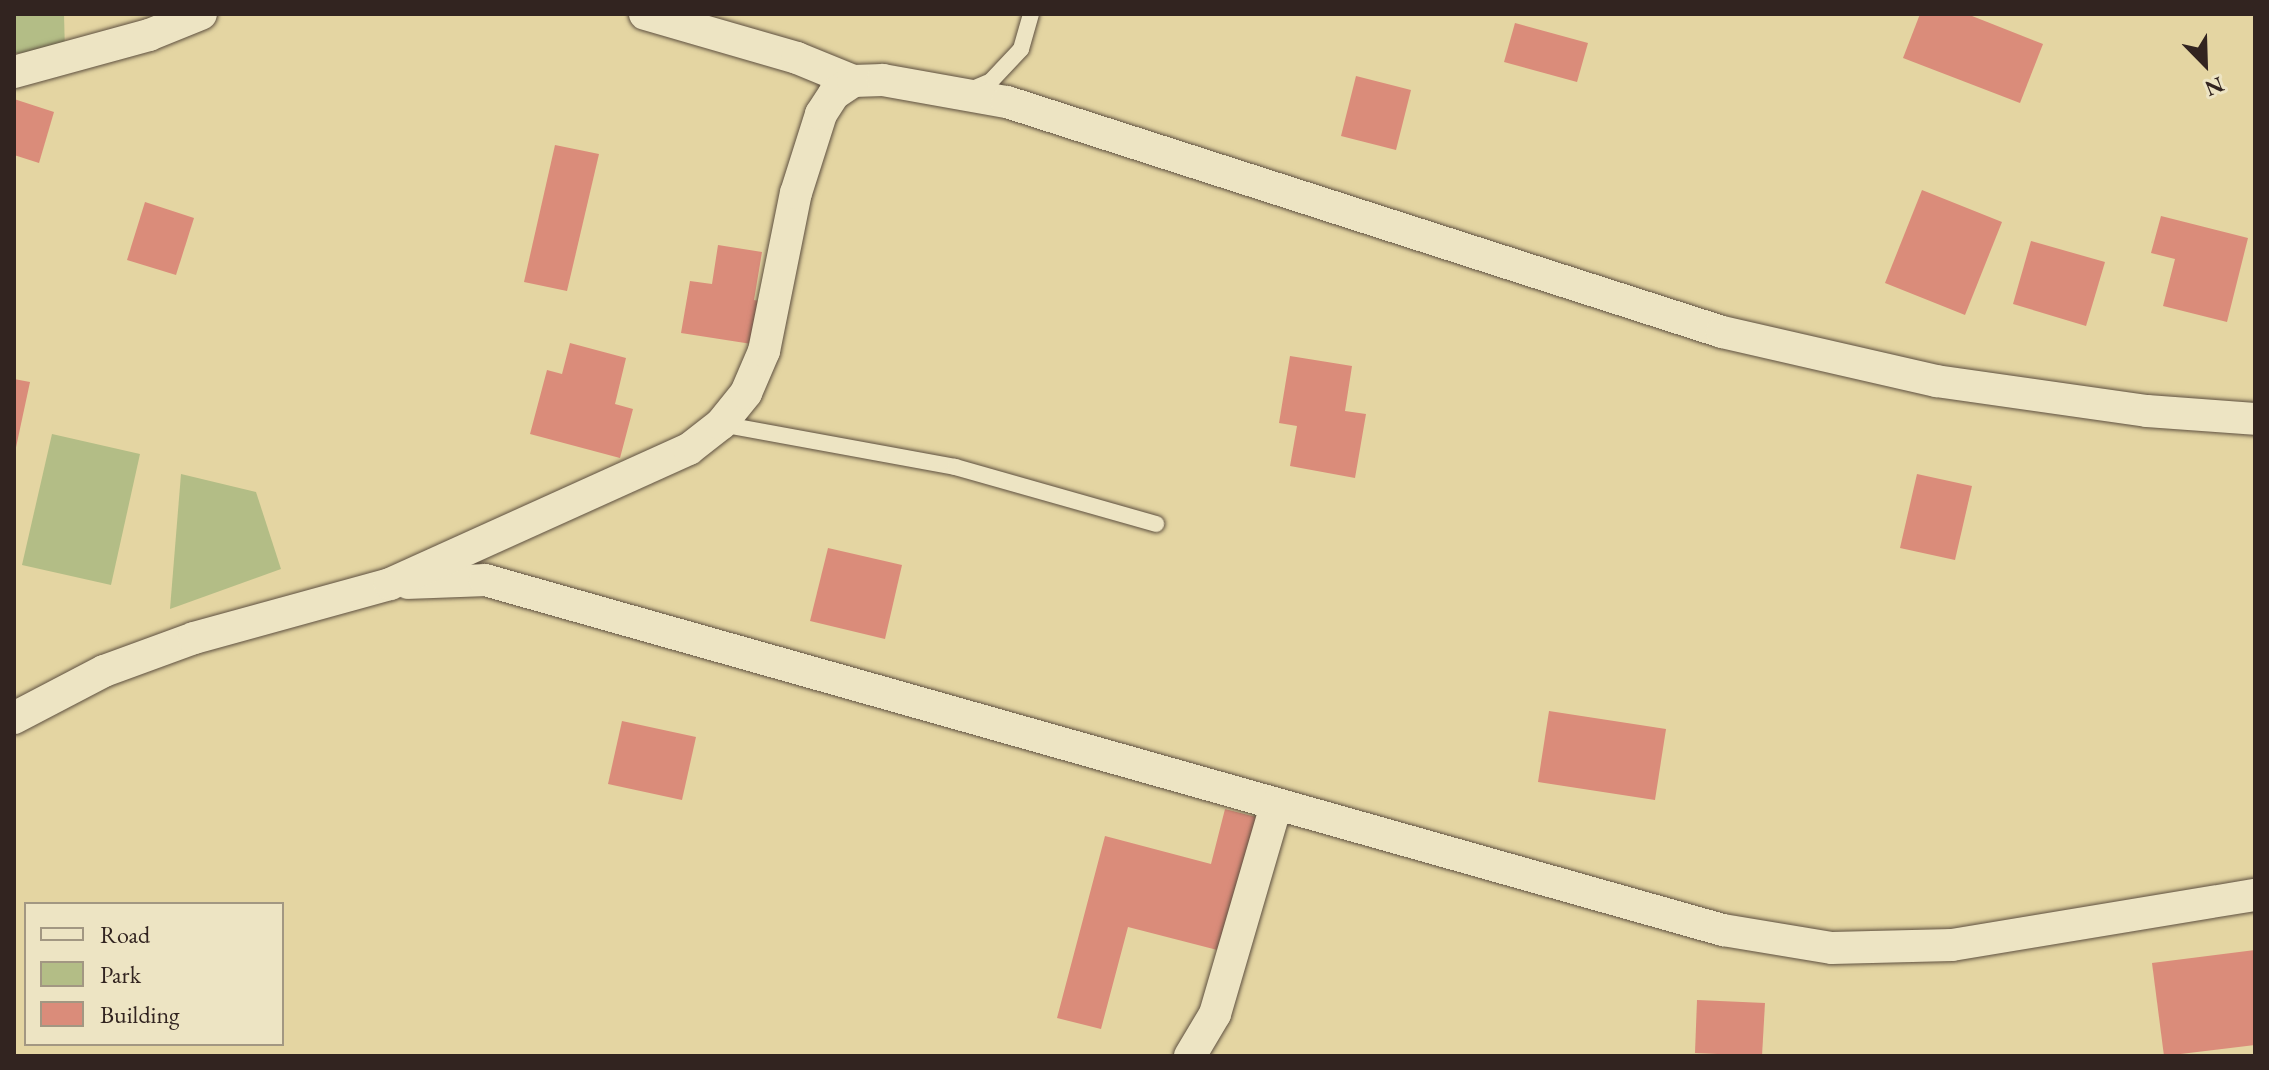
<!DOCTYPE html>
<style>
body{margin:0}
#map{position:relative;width:2269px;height:1070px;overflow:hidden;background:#e4d5a2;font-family:"EB Garamond",serif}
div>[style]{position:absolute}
.green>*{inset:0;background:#b3bd86}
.building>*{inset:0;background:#da8c7a}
.roads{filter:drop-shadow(0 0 2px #5e5040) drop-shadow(0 0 2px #5e5040)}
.service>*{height:16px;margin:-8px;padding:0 8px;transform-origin:8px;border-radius:8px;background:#ede4c3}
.minor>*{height:32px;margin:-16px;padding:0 16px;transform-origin:16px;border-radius:16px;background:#ede4c3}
span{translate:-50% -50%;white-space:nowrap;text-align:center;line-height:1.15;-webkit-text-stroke:6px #ede4c3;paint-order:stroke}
.frame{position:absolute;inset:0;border:16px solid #322420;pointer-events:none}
.legend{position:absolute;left:24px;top:902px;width:260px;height:144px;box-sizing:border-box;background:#ede4c3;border:2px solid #a29782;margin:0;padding:10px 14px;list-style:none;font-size:24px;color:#322420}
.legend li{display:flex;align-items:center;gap:16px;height:40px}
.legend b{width:40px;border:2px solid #a29782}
.north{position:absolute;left:2165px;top:24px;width:80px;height:80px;-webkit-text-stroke:6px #ede4c3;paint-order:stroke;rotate:157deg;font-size:22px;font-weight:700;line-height:32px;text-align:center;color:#322420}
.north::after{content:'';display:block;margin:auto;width:28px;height:36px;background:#322420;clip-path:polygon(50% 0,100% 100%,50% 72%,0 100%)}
</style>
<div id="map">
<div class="green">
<i style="clip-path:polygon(14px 14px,64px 14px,65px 53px,14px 53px)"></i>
<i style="clip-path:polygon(52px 434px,140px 454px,111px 585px,22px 565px)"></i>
<i style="clip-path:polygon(181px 474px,256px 492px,281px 569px,170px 609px)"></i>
</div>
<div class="building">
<i style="clip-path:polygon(1920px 14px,1967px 14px,2043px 44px,2020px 103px,1903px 58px)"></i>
<i style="clip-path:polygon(1515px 23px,1588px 43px,1577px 82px,1504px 62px)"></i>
<i style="clip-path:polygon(1356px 76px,1411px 90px,1396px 150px,1341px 136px)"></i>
<i style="clip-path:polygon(14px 99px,54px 112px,39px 163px,14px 155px)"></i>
<i style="clip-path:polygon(555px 145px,599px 154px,567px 291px,524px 282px)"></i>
<i style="clip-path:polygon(1922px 190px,2002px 222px,1965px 315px,1885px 283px)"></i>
<i style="clip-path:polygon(145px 202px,194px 218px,176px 275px,127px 260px)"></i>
<i style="clip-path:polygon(2161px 216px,2248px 238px,2227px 322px,2163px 306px,2175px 259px,2151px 253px)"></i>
<i style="clip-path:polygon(2031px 241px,2105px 262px,2086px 326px,2013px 304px)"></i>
<i style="clip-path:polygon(718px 245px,762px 252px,754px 300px,765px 302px,758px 345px,681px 333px,690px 281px,712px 284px)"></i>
<i style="clip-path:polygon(570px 343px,626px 358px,615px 404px,633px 409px,620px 458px,530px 434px,547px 370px,562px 374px)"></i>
<i style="clip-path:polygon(1290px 356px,1352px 366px,1345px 411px,1366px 414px,1355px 478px,1290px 466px,1297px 426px,1279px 423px)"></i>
<i style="clip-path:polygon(14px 379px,30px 382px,15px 452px,14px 452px)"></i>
<i style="clip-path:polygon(1917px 474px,1972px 486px,1955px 560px,1900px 548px)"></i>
<i style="clip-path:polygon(828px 548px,902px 565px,885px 639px,810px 621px)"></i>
<i style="clip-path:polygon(1549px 711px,1666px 729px,1655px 800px,1538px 782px)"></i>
<i style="clip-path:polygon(622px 721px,696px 737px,682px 800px,608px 784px)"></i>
<i style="clip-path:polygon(1225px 809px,1264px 819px,1229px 953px,1128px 927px,1101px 1029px,1057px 1018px,1105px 836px,1211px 864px)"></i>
<i style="clip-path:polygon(2255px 950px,2255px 1045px,2164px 1056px,2152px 963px)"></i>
<i style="clip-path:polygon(1697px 1000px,1765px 1003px,1762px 1056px,1695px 1053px)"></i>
</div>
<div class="roads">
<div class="service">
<i style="left:970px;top:90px;width:23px;rotate:-23deg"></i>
<i style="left:991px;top:81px;width:44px;rotate:-46.8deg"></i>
<i style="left:1021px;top:49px;width:36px;rotate:-74deg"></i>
<i style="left:721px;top:424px;width:238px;rotate:10.4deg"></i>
<i style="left:955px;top:467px;width:209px;rotate:15.8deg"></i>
</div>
<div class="minor">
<i style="left:645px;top:14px;width:158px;rotate:16.1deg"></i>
<i style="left:797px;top:58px;width:61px;rotate:22.3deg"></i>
<i style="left:14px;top:72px;width:140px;rotate:-15.3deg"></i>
<i style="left:149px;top:35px;width:56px;rotate:-22deg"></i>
<i style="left:408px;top:583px;width:77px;rotate:-2.2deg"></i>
<i style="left:485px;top:580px;width:1287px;rotate:15.79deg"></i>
<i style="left:1723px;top:930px;width:110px;rotate:9.4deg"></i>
<i style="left:1832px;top:948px;width:120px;rotate:-1.4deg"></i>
<i style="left:1952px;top:945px;width:307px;rotate:-9.4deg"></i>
<i style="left:14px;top:718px;width:102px;rotate:-27.6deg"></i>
<i style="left:104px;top:671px;width:96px;rotate:-20.1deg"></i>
<i style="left:194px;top:638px;width:203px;rotate:-15.4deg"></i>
<i style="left:390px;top:584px;width:328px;rotate:-24.3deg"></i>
<i style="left:689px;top:449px;width:41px;rotate:-38deg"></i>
<i style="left:721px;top:424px;width:40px;rotate:-51deg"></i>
<i style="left:746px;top:393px;width:46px;rotate:-66.8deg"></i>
<i style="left:764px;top:351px;width:161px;rotate:-78.6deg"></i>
<i style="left:796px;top:193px;width:83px;rotate:-72.4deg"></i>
<i style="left:821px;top:114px;width:24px;rotate:-57deg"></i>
<i style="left:834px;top:94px;width:23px;rotate:-34deg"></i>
<i style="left:853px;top:81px;width:30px;rotate:-2deg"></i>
<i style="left:883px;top:80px;width:126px;rotate:10.1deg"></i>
<i style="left:1007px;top:102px;width:751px;rotate:17.83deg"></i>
<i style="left:1722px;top:332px;width:220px;rotate:12.9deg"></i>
<i style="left:1936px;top:381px;width:213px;rotate:8.1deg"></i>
<i style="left:2147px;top:411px;width:108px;rotate:4.2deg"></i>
<i style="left:1190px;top:1056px;width:49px;rotate:-59.2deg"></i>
<i style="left:1215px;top:1014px;width:218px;rotate:-73.7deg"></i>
</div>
</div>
<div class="frame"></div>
<ul class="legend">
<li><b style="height:10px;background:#ede4c3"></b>Road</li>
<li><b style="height:22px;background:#b3bd86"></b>Park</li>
<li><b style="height:22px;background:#da8c7a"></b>Building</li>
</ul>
<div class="north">N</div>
</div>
